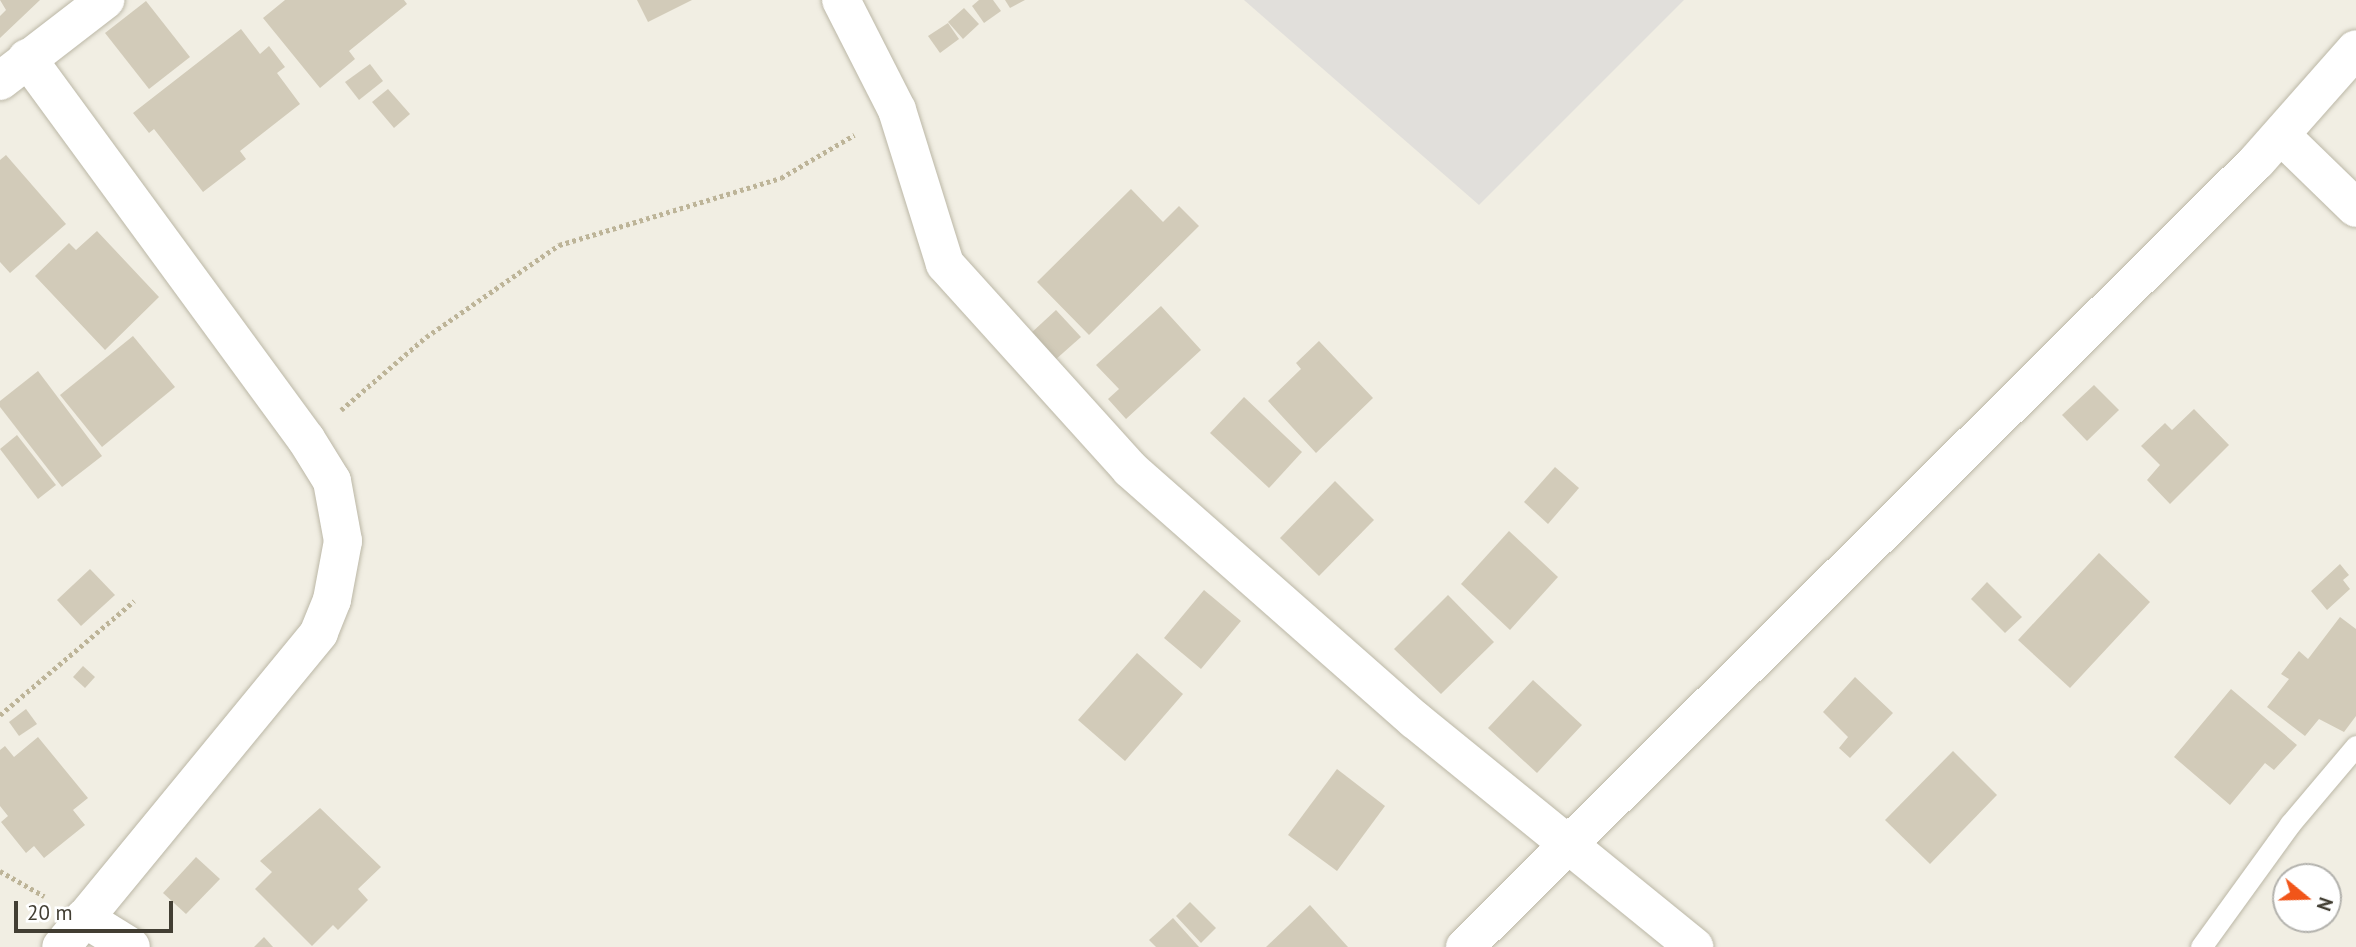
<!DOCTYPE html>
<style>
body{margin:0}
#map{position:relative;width:2356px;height:947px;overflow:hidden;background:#f1eee3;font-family:"PT Sans",sans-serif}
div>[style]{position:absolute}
.parking>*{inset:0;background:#e1dfdb}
.building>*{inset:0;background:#d2cbb9}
.path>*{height:4.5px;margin-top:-2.25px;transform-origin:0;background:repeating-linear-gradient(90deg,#bdb498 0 3.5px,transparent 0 7px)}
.roads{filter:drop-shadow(0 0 2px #bbb7a6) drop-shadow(0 0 2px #bbb7a6)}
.lane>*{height:21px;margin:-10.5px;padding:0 10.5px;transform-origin:10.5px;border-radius:10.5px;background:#fff}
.street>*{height:38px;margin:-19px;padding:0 19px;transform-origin:19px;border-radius:19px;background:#fff}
span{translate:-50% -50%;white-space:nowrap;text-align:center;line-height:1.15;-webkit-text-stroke:6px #fff;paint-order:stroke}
.north{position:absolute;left:2272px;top:863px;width:70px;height:70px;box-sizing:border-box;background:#fff;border:2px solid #b3b2ad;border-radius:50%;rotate:109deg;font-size:19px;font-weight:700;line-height:28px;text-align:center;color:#423e33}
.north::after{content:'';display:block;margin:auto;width:24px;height:32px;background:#f15519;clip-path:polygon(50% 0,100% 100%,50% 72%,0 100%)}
.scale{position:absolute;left:14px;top:901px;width:159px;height:32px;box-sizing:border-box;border:4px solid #423e33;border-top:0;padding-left:9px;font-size:21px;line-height:24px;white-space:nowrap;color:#423e33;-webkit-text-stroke:5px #fff;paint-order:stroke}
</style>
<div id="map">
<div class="parking">
<i style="clip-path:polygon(1244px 0,1684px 0,1479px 205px)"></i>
</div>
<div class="building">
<i style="clip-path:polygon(0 0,40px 0,0 38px,0 16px,6px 10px)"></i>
<i style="clip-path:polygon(285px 0,404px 0,407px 4px,349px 51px,355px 59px,320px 88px,263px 18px)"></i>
<i style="clip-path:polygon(637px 0,692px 0,648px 22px)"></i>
<i style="clip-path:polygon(979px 0,993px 0,1001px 11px,984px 23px,972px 6px)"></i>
<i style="clip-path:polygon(1005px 0,1025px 0,1010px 8px)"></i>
<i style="clip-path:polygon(146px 1px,190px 57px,149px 89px,105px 33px)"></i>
<i style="clip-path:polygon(964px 8px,979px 24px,963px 39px,948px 22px)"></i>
<i style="clip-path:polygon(948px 23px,959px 39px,940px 53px,928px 36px)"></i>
<i style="clip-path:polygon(241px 29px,260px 54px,269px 46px,285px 67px,277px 73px,300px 104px,240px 151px,246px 159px,203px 192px,154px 129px,149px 133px,133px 113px)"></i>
<i style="clip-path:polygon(370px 64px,383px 81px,359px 100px,345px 82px)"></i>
<i style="clip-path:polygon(388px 89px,410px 114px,394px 128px,372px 102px)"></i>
<i style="clip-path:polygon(6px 155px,66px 224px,10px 273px,0 262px,0 160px)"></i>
<i style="clip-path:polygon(1131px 189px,1163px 222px,1179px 206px,1199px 226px,1089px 335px,1037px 282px)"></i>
<i style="clip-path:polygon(97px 231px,159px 297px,105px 350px,35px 276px,69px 243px,76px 250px)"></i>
<i style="clip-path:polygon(1161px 306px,1201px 350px,1126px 419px,1108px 399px,1119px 389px,1096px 365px)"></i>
<i style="clip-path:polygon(1056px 310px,1081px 337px,1055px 360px,1030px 334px)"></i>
<i style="clip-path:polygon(133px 336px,175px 387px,102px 447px,60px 395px)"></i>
<i style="clip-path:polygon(1319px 341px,1373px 398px,1316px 453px,1268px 401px,1301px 369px,1296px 363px)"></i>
<i style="clip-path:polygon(38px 371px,102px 456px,62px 487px,0 407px,0 401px)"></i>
<i style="clip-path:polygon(2094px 385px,2119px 410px,2087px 441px,2062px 415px)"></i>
<i style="clip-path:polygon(1244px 397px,1302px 452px,1269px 488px,1210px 433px)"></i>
<i style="clip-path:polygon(2194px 409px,2229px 445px,2170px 504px,2147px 480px,2160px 465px,2141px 446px,2165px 423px,2172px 430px)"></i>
<i style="clip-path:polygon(17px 435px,56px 485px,38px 499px,0 449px)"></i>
<i style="clip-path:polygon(1555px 467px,1579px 488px,1548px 524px,1524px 502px)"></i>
<i style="clip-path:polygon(1335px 481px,1374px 520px,1319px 576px,1280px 538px)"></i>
<i style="clip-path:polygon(1509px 531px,1558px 577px,1510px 630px,1461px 584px)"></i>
<i style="clip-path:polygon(2099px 553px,2150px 602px,2070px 688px,2018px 640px)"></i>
<i style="clip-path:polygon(2340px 564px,2349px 575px,2343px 580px,2350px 589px,2327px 610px,2311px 591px)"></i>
<i style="clip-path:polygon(90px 569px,115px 595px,81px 626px,57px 600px)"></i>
<i style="clip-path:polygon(1987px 582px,2022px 617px,2005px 633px,1971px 599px)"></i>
<i style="clip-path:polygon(1204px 590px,1241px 621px,1201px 669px,1164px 638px)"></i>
<i style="clip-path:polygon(1448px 595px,1494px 642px,1441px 694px,1394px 649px)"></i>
<i style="clip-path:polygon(2340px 617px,2356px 629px,2356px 716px,2344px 732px,2319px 719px,2305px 736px,2267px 707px,2289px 679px,2281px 674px,2299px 651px,2308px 659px)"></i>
<i style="clip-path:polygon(1137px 653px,1183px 694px,1125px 761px,1078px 720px)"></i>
<i style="clip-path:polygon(83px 666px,95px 677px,85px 688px,73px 677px)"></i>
<i style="clip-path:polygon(1855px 677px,1893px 713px,1850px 758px,1839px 748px,1848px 737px,1823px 712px)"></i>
<i style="clip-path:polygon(1533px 680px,1582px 725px,1537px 773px,1488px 728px)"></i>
<i style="clip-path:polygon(2231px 689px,2297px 745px,2274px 770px,2265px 763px,2230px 805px,2174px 757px)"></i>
<i style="clip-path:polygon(26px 709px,37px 724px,19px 736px,9px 722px)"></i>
<i style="clip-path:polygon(38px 737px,88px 798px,73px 810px,85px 825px,44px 858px,34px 846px,26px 853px,1px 822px,8px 816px,0 806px,0 750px,5px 746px,14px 757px)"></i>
<i style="clip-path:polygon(1953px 751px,1997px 795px,1930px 864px,1885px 820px)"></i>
<i style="clip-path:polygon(1337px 769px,1385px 806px,1337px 871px,1288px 835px)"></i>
<i style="clip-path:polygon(320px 808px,381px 867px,358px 889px,368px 900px,338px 930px,333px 925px,312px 946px,255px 889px,272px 872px,260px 861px)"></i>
<i style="clip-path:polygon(196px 857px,220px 879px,186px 914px,163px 893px)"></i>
<i style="clip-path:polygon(1190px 902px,1216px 928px,1201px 943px,1176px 916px)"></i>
<i style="clip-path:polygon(1310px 905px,1348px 947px,1266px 947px)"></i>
<i style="clip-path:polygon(1173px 918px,1199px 947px,1156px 947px,1149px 940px)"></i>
<i style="clip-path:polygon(264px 937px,273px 947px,254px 947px)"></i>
</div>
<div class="path">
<i style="left:341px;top:410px;width:112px;rotate:-40.7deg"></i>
<i style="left:426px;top:337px;width:162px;rotate:-34.7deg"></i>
<i style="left:559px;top:245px;width:232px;rotate:-16.8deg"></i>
<i style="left:781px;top:178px;width:85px;rotate:-30.5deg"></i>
<i style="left:0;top:715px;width:176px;rotate:-40.4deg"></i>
<i style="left:0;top:871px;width:51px;rotate:29.6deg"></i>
</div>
<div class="roads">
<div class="lane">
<i style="left:2201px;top:947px;width:152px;rotate:-54.1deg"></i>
<i style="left:2290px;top:824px;width:102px;rotate:-49.8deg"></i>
</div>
<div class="street">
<i style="left:841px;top:0;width:123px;rotate:63deg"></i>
<i style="left:897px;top:110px;width:161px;rotate:72.7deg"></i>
<i style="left:945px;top:264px;width:276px;rotate:47.9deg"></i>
<i style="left:1130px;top:469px;width:380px;rotate:41.4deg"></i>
<i style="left:1415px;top:720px;width:360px;rotate:39.1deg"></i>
<i style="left:27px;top:58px;width:472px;rotate:53.8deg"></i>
<i style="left:306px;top:439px;width:49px;rotate:58.2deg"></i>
<i style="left:332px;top:481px;width:61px;rotate:79.6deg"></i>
<i style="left:343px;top:541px;width:60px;rotate:100.6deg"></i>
<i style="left:332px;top:600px;width:35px;rotate:112deg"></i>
<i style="left:319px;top:633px;width:406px;rotate:129.4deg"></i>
<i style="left:0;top:81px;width:133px;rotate:-37.6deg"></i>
<i style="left:2282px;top:136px;width:103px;rotate:44.2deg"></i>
<i style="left:84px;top:918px;width:55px;rotate:31.7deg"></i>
<i style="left:1465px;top:947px;width:1116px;rotate:-44.78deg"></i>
<i style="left:2257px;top:161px;width:149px;rotate:-48.5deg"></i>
</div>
</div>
<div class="north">N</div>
<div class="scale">20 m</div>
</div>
